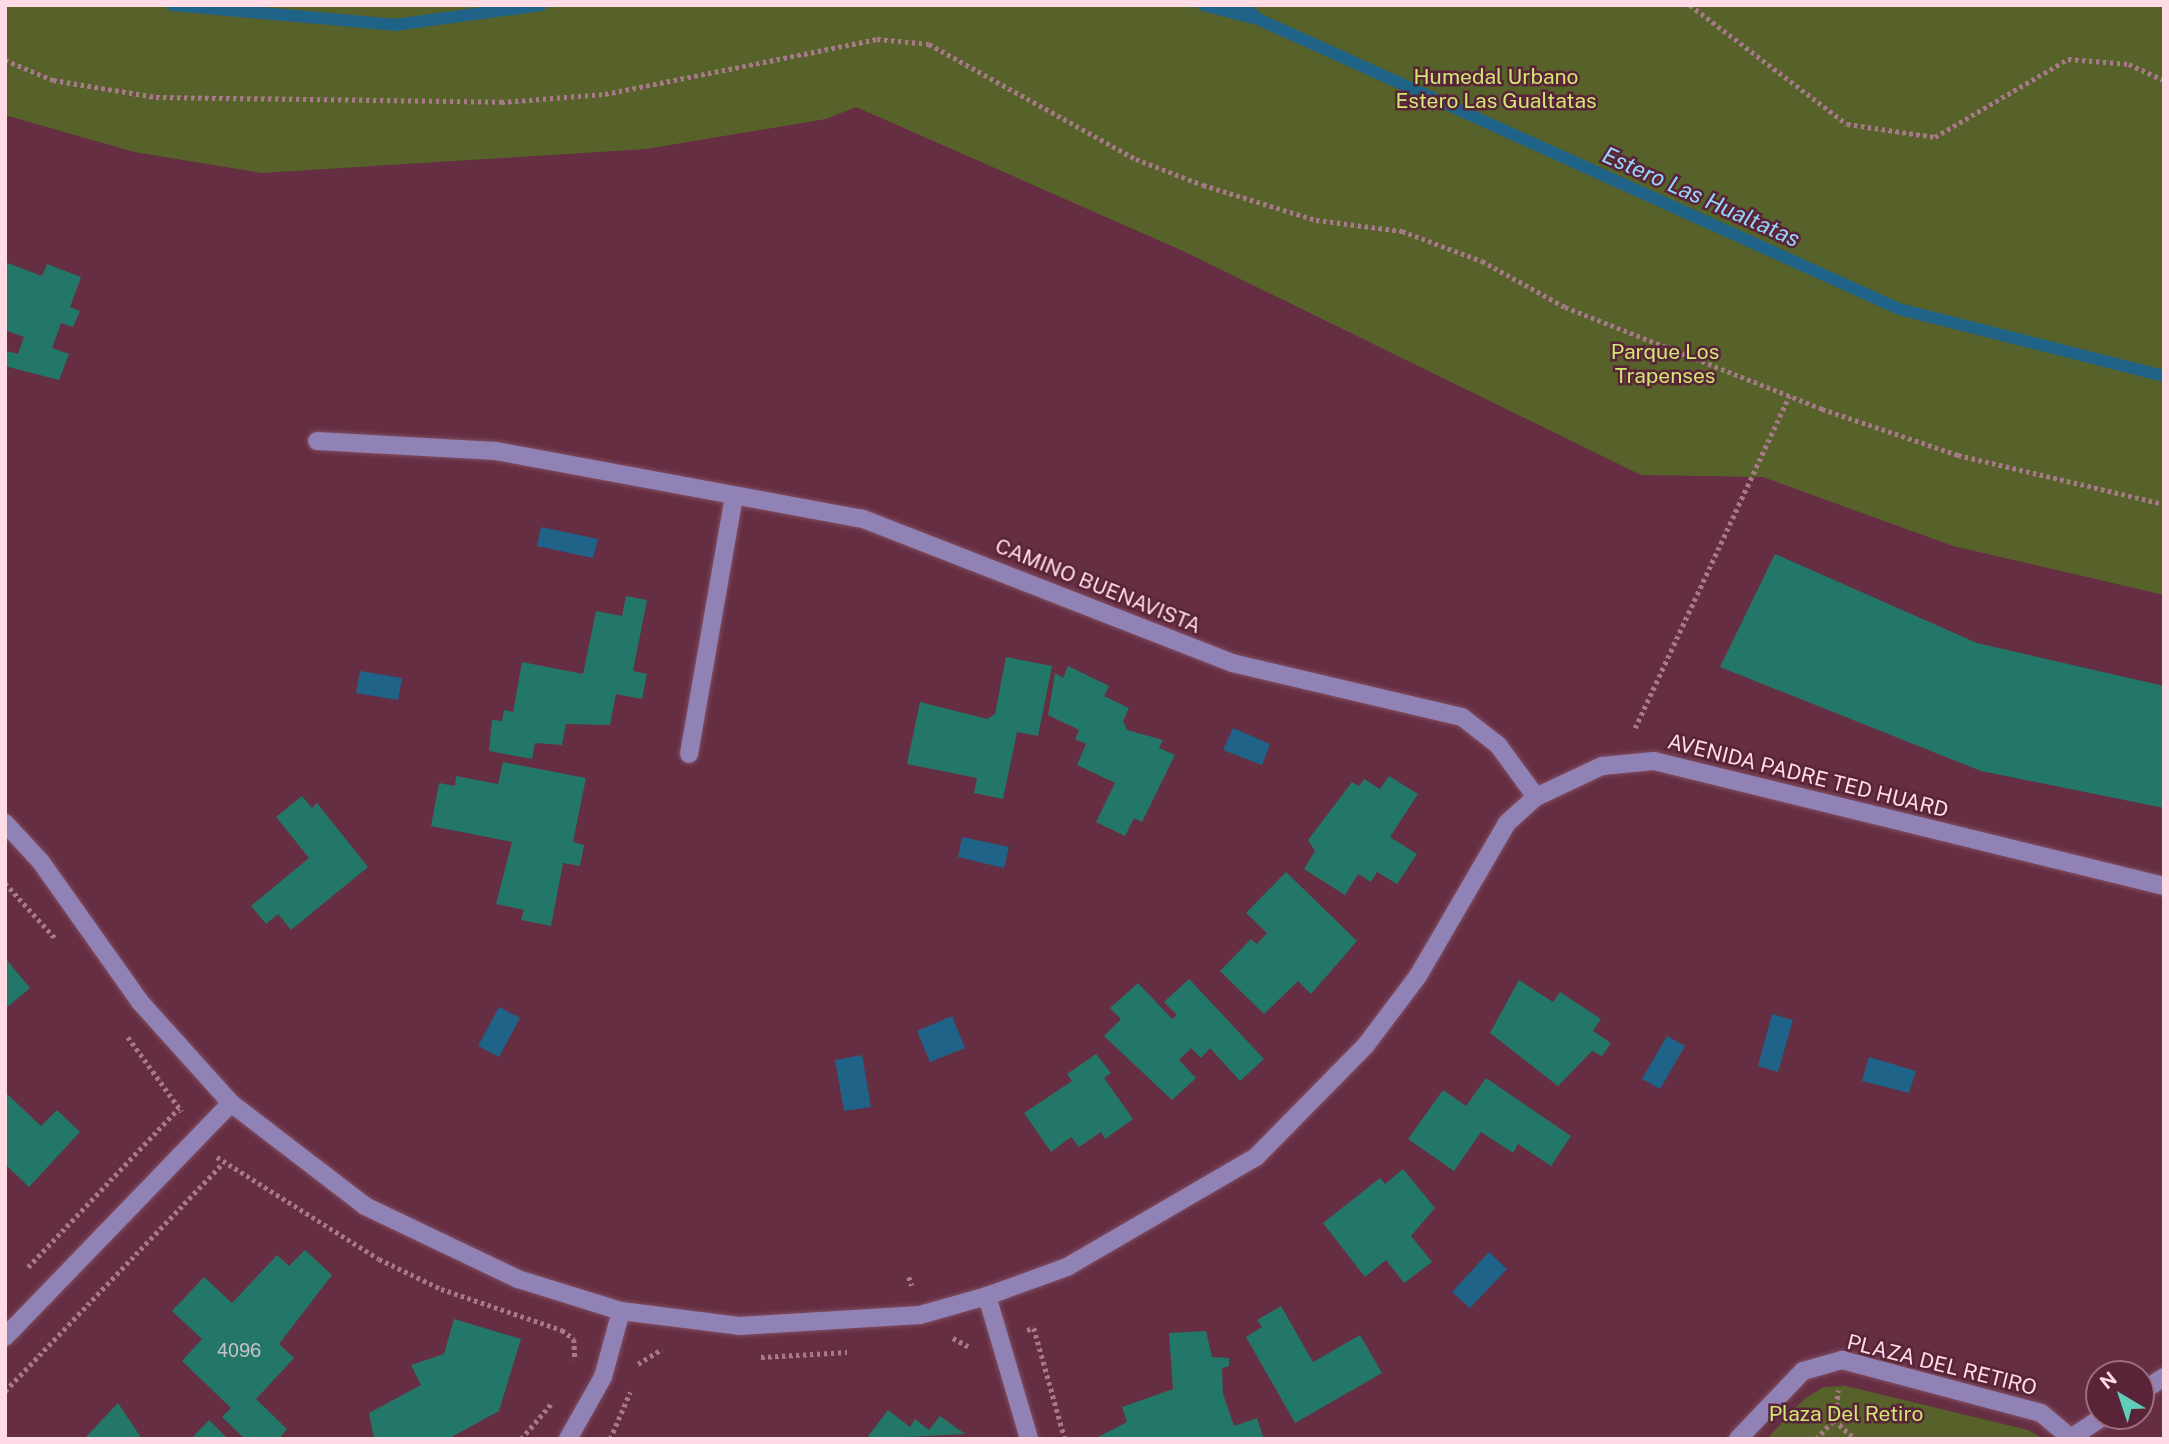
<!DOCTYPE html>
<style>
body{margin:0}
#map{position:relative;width:2169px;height:1444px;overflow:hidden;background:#652e43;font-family:"Public Sans",sans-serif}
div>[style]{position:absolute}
.green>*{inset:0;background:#57612a}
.water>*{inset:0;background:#1f6389}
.stream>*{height:12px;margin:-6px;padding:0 6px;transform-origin:6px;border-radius:6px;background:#1f6389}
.building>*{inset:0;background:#237768}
.path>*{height:4.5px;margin-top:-2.25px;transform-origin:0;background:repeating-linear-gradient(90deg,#a8798a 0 3.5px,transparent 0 7px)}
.roads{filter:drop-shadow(0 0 2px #814d60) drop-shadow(0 0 2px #814d60)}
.minor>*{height:18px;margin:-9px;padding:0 9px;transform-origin:9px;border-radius:9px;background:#9182b5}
span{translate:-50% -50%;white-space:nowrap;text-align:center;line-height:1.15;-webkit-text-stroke:5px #592438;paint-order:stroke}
.number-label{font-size:18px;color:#c8c2c6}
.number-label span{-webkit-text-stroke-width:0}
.park-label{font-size:21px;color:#d1e774}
.street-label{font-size:21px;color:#ffdbe6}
.water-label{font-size:23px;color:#96d4fe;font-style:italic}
.frame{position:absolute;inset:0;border:7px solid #ffdbe6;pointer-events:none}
.north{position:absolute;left:2085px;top:1360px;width:70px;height:70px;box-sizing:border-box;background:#592438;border:2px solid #9b6d7e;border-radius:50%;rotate:321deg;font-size:19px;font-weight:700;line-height:28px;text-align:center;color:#ffdbe6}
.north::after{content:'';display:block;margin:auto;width:24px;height:32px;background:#5eceb8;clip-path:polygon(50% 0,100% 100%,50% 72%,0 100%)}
</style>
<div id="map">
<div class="green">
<i style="clip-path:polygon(5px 5px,2164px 5px,2164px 595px,1953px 546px,1763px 477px,1641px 475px,1183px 251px,856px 107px,826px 119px,646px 149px,262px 173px,134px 152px,5px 115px)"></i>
<i style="clip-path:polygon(1846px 1386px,2028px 1430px,2044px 1439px,1767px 1439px,1804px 1399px,1824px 1387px)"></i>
</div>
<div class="water">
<i style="clip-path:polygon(541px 527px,598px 539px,593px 558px,537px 546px)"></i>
<i style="clip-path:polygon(360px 671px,402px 678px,398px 700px,356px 693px)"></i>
<i style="clip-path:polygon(1233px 728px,1270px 744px,1262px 765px,1223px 750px)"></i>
<i style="clip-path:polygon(962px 837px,1009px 847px,1004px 868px,958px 857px)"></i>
<i style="clip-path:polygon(499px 1007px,520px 1018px,499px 1057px,478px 1046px)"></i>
<i style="clip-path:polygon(1772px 1014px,1793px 1020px,1778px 1072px,1758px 1066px)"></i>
<i style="clip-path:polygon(952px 1016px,965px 1048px,930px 1062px,917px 1031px)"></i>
<i style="clip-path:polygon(1667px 1036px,1685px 1046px,1660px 1089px,1642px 1079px)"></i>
<i style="clip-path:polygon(862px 1055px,871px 1107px,844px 1111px,835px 1060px)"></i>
<i style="clip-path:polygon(1869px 1057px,1916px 1071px,1909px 1093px,1862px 1081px)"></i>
<i style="clip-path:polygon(1489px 1252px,1507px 1269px,1470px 1308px,1452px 1292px)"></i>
</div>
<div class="stream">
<i style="left:172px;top:5px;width:223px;rotate:5.1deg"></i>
<i style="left:394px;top:25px;width:148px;rotate:-7.7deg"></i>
<i style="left:1203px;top:5px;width:53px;rotate:14.3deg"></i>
<i style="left:1241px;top:5px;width:22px;rotate:39deg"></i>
<i style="left:1258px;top:19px;width:704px;rotate:24.34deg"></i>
<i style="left:1899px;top:309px;width:273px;rotate:14.2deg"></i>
</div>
<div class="building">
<i style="clip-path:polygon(5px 262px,42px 276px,47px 264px,81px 277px,70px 307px,80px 311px,73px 327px,61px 323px,52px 348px,69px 354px,59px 380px,5px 366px,7px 351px,18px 354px,24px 337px,5px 330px)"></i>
<i style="clip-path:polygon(1775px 554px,1977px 643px,2164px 686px,2164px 808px,1981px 771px,1720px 667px)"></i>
<i style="clip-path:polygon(626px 596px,647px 600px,633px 671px,647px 674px,642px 699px,616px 694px,610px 725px,566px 724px,562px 745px,535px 743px,532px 759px,489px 751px,492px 720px,502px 721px,504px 710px,513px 712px,522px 662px,583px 674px,596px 611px,622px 616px)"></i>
<i style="clip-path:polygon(1006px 657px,1052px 666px,1038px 736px,1017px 732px,1003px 799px,974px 793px,977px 778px,907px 764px,920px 702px,987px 719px,995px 714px)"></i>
<i style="clip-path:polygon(1068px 666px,1109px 686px,1104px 696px,1129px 708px,1123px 721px,1127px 730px,1163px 740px,1159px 748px,1175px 755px,1142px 822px,1134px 818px,1125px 836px,1096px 822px,1115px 783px,1077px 765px,1086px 744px,1075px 739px,1079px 730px,1048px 715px,1055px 673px,1063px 678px)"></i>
<i style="clip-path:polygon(503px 762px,586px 778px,573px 842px,584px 845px,580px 866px,563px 863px,551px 926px,521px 920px,524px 910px,496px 904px,512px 842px,431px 826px,439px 783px,455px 786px,456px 776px,498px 784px)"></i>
<i style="clip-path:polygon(1389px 776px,1418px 794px,1390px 837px,1417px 854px,1397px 884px,1377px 872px,1371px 882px,1358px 874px,1345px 895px,1304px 869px,1315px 851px,1308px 840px,1352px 782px,1359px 786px,1364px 779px,1380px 789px)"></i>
<i style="clip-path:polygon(302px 796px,312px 808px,317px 803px,368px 867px,291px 930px,278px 914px,266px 924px,251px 906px,309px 858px,276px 817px)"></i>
<i style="clip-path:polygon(1286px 872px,1357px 941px,1311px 994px,1298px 981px,1264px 1014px,1220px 971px,1251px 939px,1257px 944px,1267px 933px,1246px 913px)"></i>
<i style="clip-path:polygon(5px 958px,30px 988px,5px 1009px)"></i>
<i style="clip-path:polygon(1189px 979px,1264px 1059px,1240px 1081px,1210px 1048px,1201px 1058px,1191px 1048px,1179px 1060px,1196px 1078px,1172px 1100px,1104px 1036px,1121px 1019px,1110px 1008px,1138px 983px,1172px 1019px,1177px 1015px,1164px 1002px)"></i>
<i style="clip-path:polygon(1519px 980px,1553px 1002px,1560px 992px,1601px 1019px,1593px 1031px,1611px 1043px,1602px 1056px,1592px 1051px,1558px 1086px,1490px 1033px)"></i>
<i style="clip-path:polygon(1096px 1054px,1111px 1073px,1104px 1078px,1133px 1119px,1105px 1139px,1101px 1132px,1079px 1147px,1071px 1137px,1051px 1152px,1024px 1113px,1072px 1081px,1067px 1074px)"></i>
<i style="clip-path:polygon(1486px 1078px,1571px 1136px,1551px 1166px,1518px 1144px,1513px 1153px,1481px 1132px,1454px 1171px,1408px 1139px,1443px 1090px,1466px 1106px)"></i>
<i style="clip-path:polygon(5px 1092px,41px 1126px,57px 1110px,80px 1132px,29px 1187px,5px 1164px)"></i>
<i style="clip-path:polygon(1403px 1169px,1435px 1208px,1411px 1236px,1432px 1262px,1404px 1283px,1386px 1260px,1365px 1277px,1323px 1223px,1380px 1178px,1385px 1184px)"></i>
<i style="clip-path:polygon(305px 1250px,332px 1275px,279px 1344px,294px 1358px,256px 1399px,287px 1429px,279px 1439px,245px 1439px,222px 1417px,231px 1408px,182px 1361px,202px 1339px,172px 1311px,204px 1277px,232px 1303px,277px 1255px,289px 1266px)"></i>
<i style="clip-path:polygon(1281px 1306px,1313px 1362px,1360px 1335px,1382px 1373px,1295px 1423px,1246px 1337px,1262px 1327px,1257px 1320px)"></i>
<i style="clip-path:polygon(454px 1319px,521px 1339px,499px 1411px,448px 1439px,374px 1439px,369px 1413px,421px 1385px,411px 1365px,444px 1354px)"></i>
<i style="clip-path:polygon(1206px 1331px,1212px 1357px,1229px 1358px,1229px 1366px,1222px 1368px,1223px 1394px,1234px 1426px,1257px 1418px,1264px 1439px,1094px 1439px,1127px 1422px,1122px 1407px,1173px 1389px,1169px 1333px)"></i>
<i style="clip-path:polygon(118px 1403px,142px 1439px,84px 1439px)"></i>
<i style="clip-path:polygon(888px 1410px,910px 1427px,915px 1419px,929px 1430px,940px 1416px,965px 1434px,866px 1439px)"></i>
<i style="clip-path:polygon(209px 1420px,228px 1439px,191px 1439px)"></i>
</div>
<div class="path">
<i style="left:1690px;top:5px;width:197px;rotate:37.2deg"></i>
<i style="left:1847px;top:124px;width:89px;rotate:8.4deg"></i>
<i style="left:1935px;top:137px;width:154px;rotate:-30.4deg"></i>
<i style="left:2068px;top:59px;width:61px;rotate:4.7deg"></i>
<i style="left:2129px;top:64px;width:38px;rotate:25deg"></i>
<i style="left:5px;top:60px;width:52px;rotate:22.6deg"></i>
<i style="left:53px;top:80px;width:104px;rotate:9.4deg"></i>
<i style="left:156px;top:97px;width:345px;rotate:0.8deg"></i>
<i style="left:501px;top:102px;width:104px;rotate:-4.4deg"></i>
<i style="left:605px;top:94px;width:278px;rotate:-11.4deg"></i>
<i style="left:877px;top:39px;width:52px;rotate:5.5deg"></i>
<i style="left:929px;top:44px;width:237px;rotate:29.1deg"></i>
<i style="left:1136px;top:159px;width:72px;rotate:21.2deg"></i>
<i style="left:1203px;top:185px;width:118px;rotate:17.2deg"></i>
<i style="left:1316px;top:220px;width:87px;rotate:7.3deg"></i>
<i style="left:1402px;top:231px;width:85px;rotate:20.6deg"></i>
<i style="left:1482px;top:261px;width:95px;rotate:29deg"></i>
<i style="left:1565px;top:307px;width:277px;rotate:21.6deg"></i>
<i style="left:1822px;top:409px;width:144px;rotate:18.7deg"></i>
<i style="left:1958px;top:455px;width:212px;rotate:13.4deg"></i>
<i style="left:1635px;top:728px;width:366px;rotate:-65.1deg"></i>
<i style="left:5px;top:883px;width:76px;rotate:47.7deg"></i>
<i style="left:128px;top:1037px;width:92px;rotate:54.2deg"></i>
<i style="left:217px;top:1157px;width:191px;rotate:32.2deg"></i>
<i style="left:379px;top:1259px;width:69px;rotate:25.8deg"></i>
<i style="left:441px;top:1289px;width:128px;rotate:18.7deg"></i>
<i style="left:562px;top:1330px;width:15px;rotate:37deg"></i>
<i style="left:574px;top:1339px;width:21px;rotate:87deg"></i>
<i style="left:28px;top:1267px;width:219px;rotate:-46.5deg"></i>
<i style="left:909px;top:1277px;width:9px;rotate:72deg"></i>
<i style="left:1027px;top:1330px;width:7px;rotate:-16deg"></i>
<i style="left:1034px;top:1328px;width:115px;rotate:74.4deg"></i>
<i style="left:953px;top:1338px;width:18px;rotate:29deg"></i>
<i style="left:761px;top:1357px;width:86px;rotate:-3.3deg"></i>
<i style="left:638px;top:1364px;width:28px;rotate:-32deg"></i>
<i style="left:5px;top:1391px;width:314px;rotate:-46.3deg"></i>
<i style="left:1834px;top:1420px;width:30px;rotate:-82deg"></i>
<i style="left:521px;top:1439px;width:46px;rotate:-49.4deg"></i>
<i style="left:610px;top:1439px;width:51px;rotate:-66.9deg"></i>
<i style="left:1816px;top:1439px;width:26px;rotate:-47deg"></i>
<i style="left:1834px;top:1420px;width:28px;rotate:42deg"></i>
</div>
<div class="roads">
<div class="minor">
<i style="left:317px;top:441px;width:179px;rotate:3.2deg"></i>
<i style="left:496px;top:451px;width:373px;rotate:10.5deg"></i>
<i style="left:863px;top:519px;width:396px;rotate:21.3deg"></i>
<i style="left:1232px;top:663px;width:236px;rotate:13.2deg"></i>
<i style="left:1462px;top:717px;width:46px;rotate:37.9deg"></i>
<i style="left:1498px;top:745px;width:64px;rotate:53.8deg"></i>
<i style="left:689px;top:754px;width:261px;rotate:-80.1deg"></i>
<i style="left:5px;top:823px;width:53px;rotate:47.3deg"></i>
<i style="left:41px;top:862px;width:171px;rotate:54.7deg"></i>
<i style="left:140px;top:1002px;width:136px;rotate:48deg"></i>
<i style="left:231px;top:1103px;width:169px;rotate:37.5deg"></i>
<i style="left:365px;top:1206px;width:170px;rotate:25.5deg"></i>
<i style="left:518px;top:1279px;width:108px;rotate:17.3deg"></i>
<i style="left:621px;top:1311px;width:119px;rotate:7.2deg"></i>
<i style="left:739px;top:1326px;width:181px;rotate:-3.5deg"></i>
<i style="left:920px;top:1315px;width:70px;rotate:-15.8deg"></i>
<i style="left:987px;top:1296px;width:85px;rotate:-19.9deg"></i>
<i style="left:1067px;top:1267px;width:219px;rotate:-30.2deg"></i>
<i style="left:1256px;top:1157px;width:157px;rotate:-45.5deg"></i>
<i style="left:1366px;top:1045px;width:86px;rotate:-53deg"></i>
<i style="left:1418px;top:976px;width:177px;rotate:-59.8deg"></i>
<i style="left:1507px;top:823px;width:39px;rotate:-42deg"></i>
<i style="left:1536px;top:797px;width:73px;rotate:-25.2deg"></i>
<i style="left:1602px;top:766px;width:52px;rotate:-5.5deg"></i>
<i style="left:1654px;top:761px;width:525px;rotate:13.77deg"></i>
<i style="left:987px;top:1296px;width:149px;rotate:73.6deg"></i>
<i style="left:5px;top:1337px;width:325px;rotate:-46deg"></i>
<i style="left:2141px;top:1392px;width:27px;rotate:-33deg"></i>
<i style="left:2072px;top:1437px;width:38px;rotate:-33deg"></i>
<i style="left:568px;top:1439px;width:71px;rotate:-60.6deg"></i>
<i style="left:603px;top:1377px;width:68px;rotate:-74.7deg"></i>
<i style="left:1738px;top:1439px;width:94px;rotate:-46.3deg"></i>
<i style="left:1803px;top:1371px;width:41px;rotate:-15.8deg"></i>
<i style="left:1842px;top:1360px;width:206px;rotate:14.9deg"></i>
<i style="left:2041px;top:1413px;width:40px;rotate:40deg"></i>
</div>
</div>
<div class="number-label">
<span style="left:239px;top:1351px">4096</span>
</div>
<div class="park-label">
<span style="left:1496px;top:89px">Humedal Urbano<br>Estero Las Gualtatas</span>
<span style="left:1665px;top:364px">Parque Los<br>Trapenses</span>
<span style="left:1846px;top:1414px">Plaza Del Retiro</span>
</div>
<div class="street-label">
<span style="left:1098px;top:586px;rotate:22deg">CAMINO BUENAVISTA</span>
<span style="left:1808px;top:776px;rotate:14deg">AVENIDA PADRE TED HUARD</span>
<span style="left:1942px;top:1365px;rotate:14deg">PLAZA DEL RETIRO</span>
</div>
<div class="water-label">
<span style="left:1701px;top:197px;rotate:24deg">Estero Las Hualtatas</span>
</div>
<div class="frame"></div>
<div class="north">N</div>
</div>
